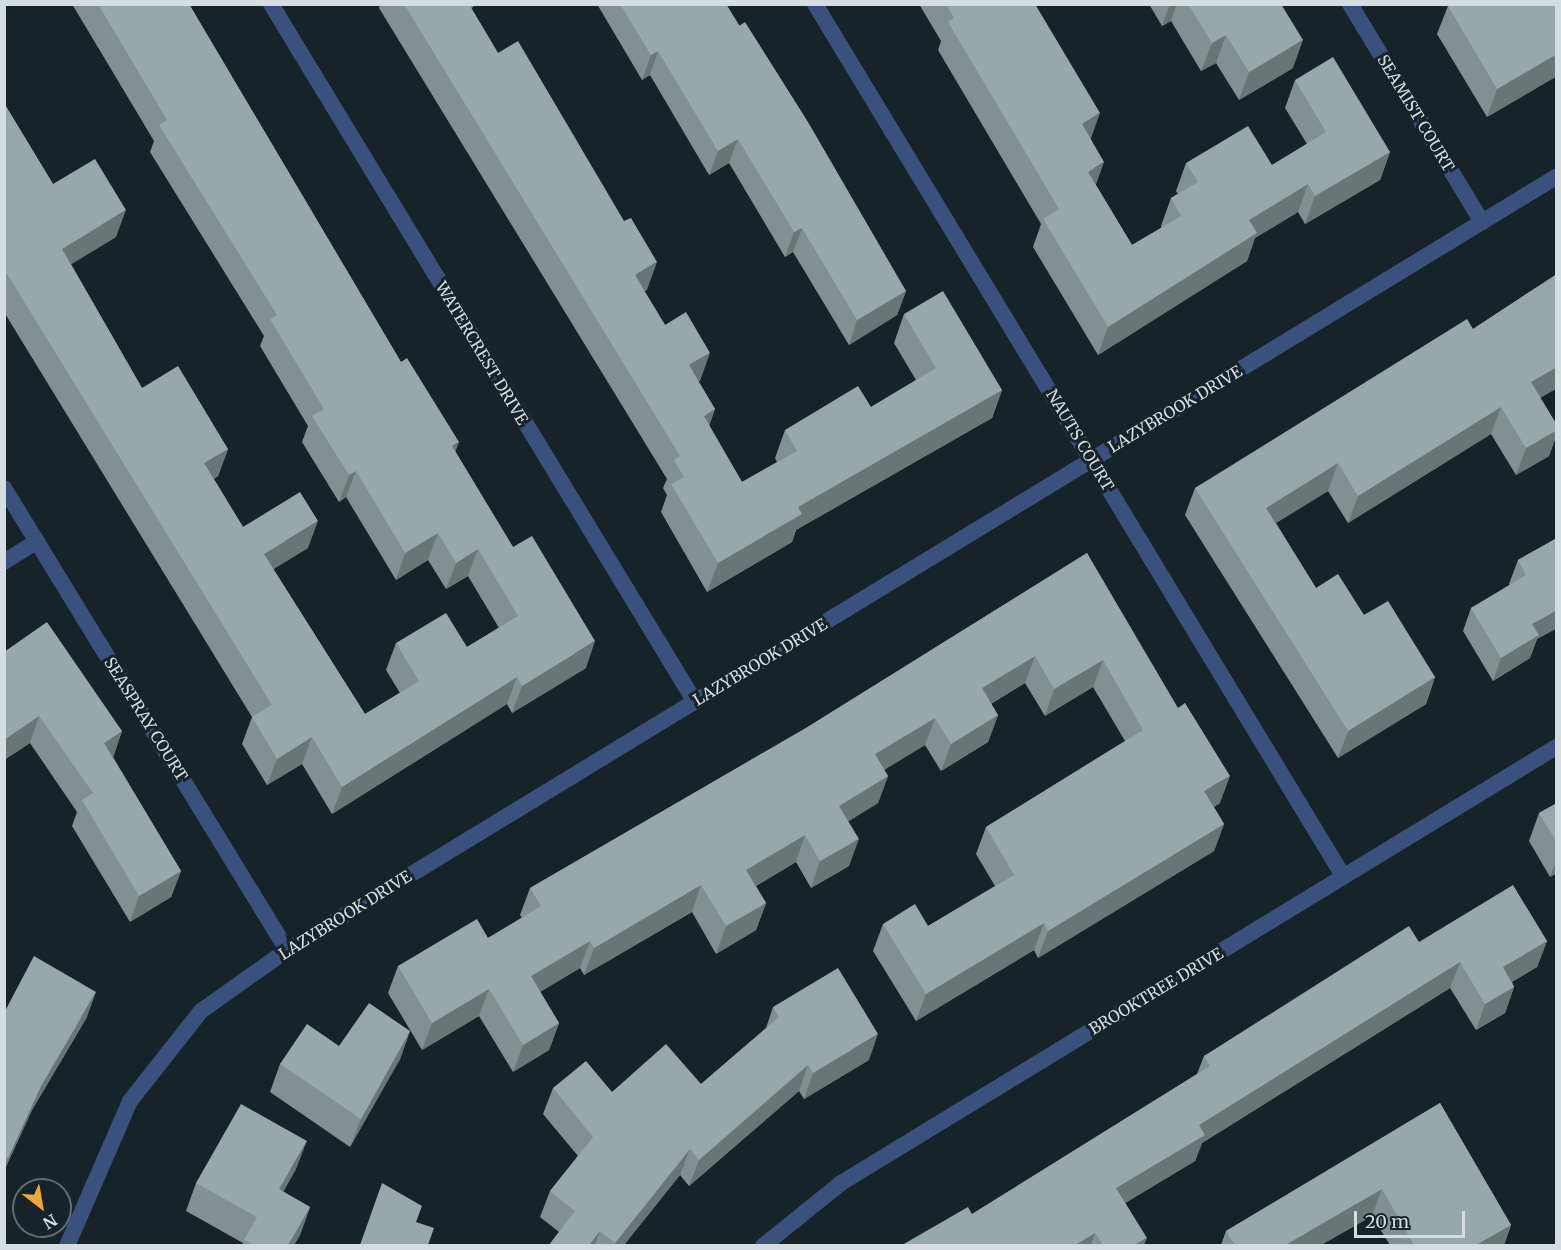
<!DOCTYPE html>
<style>
body{margin:0}
#map{position:relative;width:1561px;height:1250px;overflow:hidden;background:#162329;font-family:Merriweather,serif}
div>[style]{position:absolute}
.minor>*{height:16px;margin:-8px;padding:0 8px;transform-origin:8px;border-radius:8px;background:#3a517d}
.wall>*{inset:0;background:#819091}
.shaded-wall>*{inset:0;background:#697676}
.building>*{inset:0;background:#96a8a9}
span{translate:-50% -50%;white-space:nowrap;text-align:center;line-height:1.15;-webkit-text-stroke:6px #162329;paint-order:stroke}
.street-label{font-size:16px;color:#d5dde1}
.frame{position:absolute;inset:0;border:6px solid #d5dde1;pointer-events:none}
.north{position:absolute;left:12px;top:1178px;width:60px;height:60px;box-sizing:border-box;background:#162329;border:2px solid #626d73;border-radius:50%;rotate:149deg;font-size:16px;font-weight:700;line-height:24px;text-align:center;color:#d5dde1}
.north::after{content:'';display:block;margin:auto;width:21px;height:27px;background:#f0a63e;clip-path:polygon(50% 0,100% 100%,50% 72%,0 100%)}
.scale{position:absolute;left:1354px;top:1211px;width:111px;height:27px;box-sizing:border-box;border:3px solid #d5dde1;border-top:0;padding-left:8px;font-size:18px;line-height:21px;white-space:nowrap;color:#d5dde1;-webkit-text-stroke:4px #162329;paint-order:stroke}
</style>
<div id="map">
<div class="minor">
<i style="left:271px;top:4px;width:817px;rotate:58.72deg"></i>
<i style="left:815px;top:4px;width:1019px;rotate:58.8deg"></i>
<i style="left:1350px;top:4px;width:255px;rotate:58.8deg"></i>
<i style="left:4px;top:488px;width:542px;rotate:58.51deg"></i>
<i style="left:4px;top:562px;width:39px;rotate:-32deg"></i>
<i style="left:67px;top:1246px;width:158px;rotate:-66.5deg"></i>
<i style="left:130px;top:1101px;width:115px;rotate:-51.7deg"></i>
<i style="left:201px;top:1011px;width:105px;rotate:-35.3deg"></i>
<i style="left:287px;top:950px;width:1486px;rotate:-31.35deg"></i>
<i style="left:763px;top:1246px;width:100px;rotate:-38.9deg"></i>
<i style="left:841px;top:1183px;width:837px;rotate:-31.37deg"></i>
</div>
<div class="wall">
<i style="clip-path:polygon(72px 4px,189px 4px,401px 362px,455px 451px,586px 668px,512px 713px,507px 704px,332px 814px,302px 764px,267px 785px,242px 744px,252px 717px,4px 312px,4px 103px,53px 184px,116px 237px,71px 264px,142px 388px,228px 449px,218px 476px,214px 479px,243px 527px,308px 548px,273px 569px,365px 714px,400px 693px,386px 670px,396px 643px,467px 647px,499px 628px,468px 576px,446px 589px,428px 560px,396px 580px,346px 497px,339px 502px,302px 442px,308px 426px,260px 346px,264px 336px,150px 152px,154px 141px)"></i>
<i style="clip-path:polygon(380px 4px,474px 4px,473px 7px,471px 8px,498px 53px,647px 290px,644px 291px,700px 381px,698px 381px,715px 409px,709px 426px,742px 482px,777px 462px,775px 458px,785px 430px,871px 407px,916px 380px,894px 343px,904px 314px,1002px 390px,992px 418px,796px 530px,792px 542px,707px 592px,661px 512px,667px 495px,663px 488px,667px 479px,379px 8px)"></i>
<i style="clip-path:polygon(597px 4px,726px 4px,906px 291px,897px 315px,849px 345px,793px 252px,785px 257px,729px 163px,709px 175px,650px 75px,642px 80px)"></i>
<i style="clip-path:polygon(919px 4px,1035px 4px,1091px 139px,1096px 185px,1132px 245px,1161px 228px,1161px 226px,1171px 198px,1178px 194px,1176px 191px,1186px 163px,1272px 165px,1307px 144px,1285px 108px,1295px 80px,1390px 152px,1380px 180px,1305px 224px,1298px 212px,1255px 238px,1247px 261px,1098px 355px,1033px 247px,1041px 224px,938px 50px,941px 41px)"></i>
<i style="clip-path:polygon(1149px 4px,1281px 4px,1293px 68px,1239px 100px,1216px 63px,1201px 71px,1171px 21px,1162px 26px)"></i>
<i style="clip-path:polygon(1446px 4px,1557px 4px,1557px 76px,1487px 117px,1437px 34px,1448px 6px)"></i>
<i style="clip-path:polygon(1557px 274px,1557px 388px,1540px 398px,1557px 425px,1557px 434px,1549px 456px,1516px 475px,1491px 434px,1348px 523px,1328px 491px,1276px 523px,1316px 588px,1364px 615px,1435px 677px,1426px 704px,1338px 758px,1185px 515px,1195px 488px,1473px 329px)"></i>
<i style="clip-path:polygon(1557px 538px,1557px 628px,1537px 639px,1530px 658px,1493px 681px,1463px 631px,1471px 608px,1510px 585px,1509px 584px,1518px 560px)"></i>
<i style="clip-path:polygon(1087px 553px,1220px 803px,1214px 807px,1224px 824px,1214px 851px,1038px 958px,1034px 950px,916px 1021px,873px 951px,883px 924px,928px 926px,995px 886px,976px 854px,986px 827px,1125px 741px,1093px 687px,1045px 716px,1025px 683px,991px 704px,998px 715px,988px 742px,941px 771px,925px 745px,884px 770px,888px 776px,878px 803px,848px 821px,849px 866px,811px 888px,796px 862px,756px 886px,766px 903px,756px 930px,716px 954px,692px 912px,584px 975px,580px 968px,540px 992px,559px 1023px,549px 1050px,513px 1072px,479px 1016px,422px 1050px,388px 993px,398px 966px,488px 938px,522px 918px,520px 915px,530px 888px,806px 728px)"></i>
<i style="clip-path:polygon(4px 652px,122px 731px,113px 757px,181px 871px,171px 897px,130px 922px,72px 826px,77px 812px,30px 743px,4px 760px)"></i>
<i style="clip-path:polygon(1557px 803px,1557px 873px,1550px 877px,1529px 841px,1539px 813px)"></i>
<i style="clip-path:polygon(1547px 941px,1537px 967px,1512px 982px,1514px 987px,1505px 1013px,1476px 1030px,1450px 988px,1202px 1143px,1195px 1161px,1125px 1203px,1144px 1245px,902px 1245px,972px 1214px,1197px 1074px,1204px 1056px,1419px 942px)"></i>
<i style="clip-path:polygon(773px 1007px,869px 1060px,804px 1099px,799px 1091px,689px 1186px,680px 1175px,624px 1245px,549px 1245px,559px 1232px,540px 1217px,550px 1191px,578px 1156px,543px 1114px,553px 1088px,612px 1092px,701px 1084px,766px 1028px)"></i>
<i style="clip-path:polygon(4px 1013px,87px 1017px,32px 1110px,4px 1171px)"></i>
<i style="clip-path:polygon(410px 1031px,400px 1059px,350px 1147px,270px 1092px,280px 1064px,339px 1046px)"></i>
<i style="clip-path:polygon(1440px 1103px,1511px 1225px,1504px 1245px,1390px 1245px,1372px 1216px,1321px 1245px,1221px 1245px,1226px 1231px)"></i>
<i style="clip-path:polygon(296px 1169px,283px 1192px,310px 1207px,300px 1235px,294px 1245px,242px 1245px,243px 1243px,186px 1211px,196px 1183px)"></i>
</div>
<div class="shaded-wall">
<i style="clip-path:polygon(1170px 4px,1177px 4px,1171px 21px,1162px 26px)"></i>
<i style="clip-path:polygon(1226px 35px,1216px 63px,1201px 71px,1212px 43px)"></i>
<i style="clip-path:polygon(1303px 40px,1293px 68px,1239px 100px,1249px 72px)"></i>
<i style="clip-path:polygon(658px 51px,650px 75px,642px 80px,651px 55px)"></i>
<i style="clip-path:polygon(1557px 54px,1557px 76px,1487px 117px,1497px 89px)"></i>
<i style="clip-path:polygon(1100px 113px,1090px 141px,1082px 124px)"></i>
<i style="clip-path:polygon(738px 139px,729px 163px,709px 175px,718px 151px)"></i>
<i style="clip-path:polygon(1390px 152px,1380px 180px,1305px 224px,1315px 196px)"></i>
<i style="clip-path:polygon(1104px 162px,1094px 190px,1088px 172px)"></i>
<i style="clip-path:polygon(1308px 184px,1298px 212px,1255px 238px,1247px 261px,1098px 355px,1108px 327px,1249px 220px)"></i>
<i style="clip-path:polygon(126px 210px,116px 237px,52px 276px,62px 249px)"></i>
<i style="clip-path:polygon(802px 228px,793px 252px,785px 257px,794px 232px)"></i>
<i style="clip-path:polygon(657px 262px,647px 290px,624px 303px,635px 275px)"></i>
<i style="clip-path:polygon(906px 291px,897px 315px,849px 345px,857px 320px)"></i>
<i style="clip-path:polygon(710px 353px,700px 381px,679px 393px,689px 365px)"></i>
<i style="clip-path:polygon(1557px 367px,1557px 388px,1521px 409px,1531px 382px)"></i>
<i style="clip-path:polygon(1002px 390px,992px 418px,796px 530px,792px 542px,707px 592px,718px 563px,798px 507px)"></i>
<i style="clip-path:polygon(1501px 407px,1491px 434px,1348px 523px,1358px 496px)"></i>
<i style="clip-path:polygon(715px 409px,705px 437px,704px 416px)"></i>
<i style="clip-path:polygon(1557px 430px,1557px 434px,1549px 456px,1516px 475px,1526px 448px)"></i>
<i style="clip-path:polygon(459px 442px,449px 469px,452px 446px)"></i>
<i style="clip-path:polygon(228px 449px,218px 476px,195px 490px,204px 463px)"></i>
<i style="clip-path:polygon(1338px 463px,1328px 491px,1256px 535px,1266px 508px)"></i>
<i style="clip-path:polygon(356px 471px,346px 497px,339px 502px,349px 475px)"></i>
<i style="clip-path:polygon(318px 521px,308px 548px,254px 581px,264px 554px)"></i>
<i style="clip-path:polygon(438px 533px,428px 560px,396px 580px,405px 553px)"></i>
<i style="clip-path:polygon(478px 549px,468px 576px,446px 589px,456px 563px)"></i>
<i style="clip-path:polygon(1557px 610px,1557px 628px,1537px 639px,1530px 658px,1493px 681px,1501px 658px,1532px 624px)"></i>
<i style="clip-path:polygon(595px 641px,586px 668px,512px 713px,522px 686px)"></i>
<i style="clip-path:polygon(1035px 656px,1025px 683px,972px 715px,982px 688px)"></i>
<i style="clip-path:polygon(1103px 660px,1093px 687px,1045px 716px,1054px 689px)"></i>
<i style="clip-path:polygon(517px 677px,507px 704px,332px 814px,342px 787px)"></i>
<i style="clip-path:polygon(1435px 677px,1426px 704px,1338px 758px,1348px 731px)"></i>
<i style="clip-path:polygon(998px 715px,988px 742px,941px 771px,951px 744px)"></i>
<i style="clip-path:polygon(39px 716px,30px 743px,4px 760px,4px 740px)"></i>
<i style="clip-path:polygon(935px 718px,925px 745px,865px 781px,875px 754px)"></i>
<i style="clip-path:polygon(122px 731px,113px 758px,104px 743px)"></i>
<i style="clip-path:polygon(312px 737px,302px 764px,267px 785px,277px 759px)"></i>
<i style="clip-path:polygon(888px 776px,878px 803px,830px 833px,839px 806px)"></i>
<i style="clip-path:polygon(1230px 776px,1220px 803px,1194px 818px,1204px 791px)"></i>
<i style="clip-path:polygon(1224px 824px,1214px 851px,1038px 958px,1048px 931px)"></i>
<i style="clip-path:polygon(805px 835px,796px 862px,736px 897px,746px 870px)"></i>
<i style="clip-path:polygon(859px 839px,849px 866px,811px 888px,820px 861px)"></i>
<i style="clip-path:polygon(1557px 859px,1557px 873px,1550px 877px)"></i>
<i style="clip-path:polygon(181px 871px,171px 897px,130px 922px,139px 896px)"></i>
<i style="clip-path:polygon(701px 885px,692px 912px,584px 975px,594px 948px)"></i>
<i style="clip-path:polygon(766px 903px,756px 930px,716px 954px,726px 926px)"></i>
<i style="clip-path:polygon(1044px 923px,1034px 950px,916px 1021px,926px 994px)"></i>
<i style="clip-path:polygon(590px 941px,580px 968px,521px 1003px,531px 976px)"></i>
<i style="clip-path:polygon(1547px 941px,1537px 967px,1493px 993px,1503px 967px)"></i>
<i style="clip-path:polygon(1460px 962px,1450px 988px,1202px 1143px,1195px 1161px,1107px 1214px,1116px 1188px,1199px 1125px)"></i>
<i style="clip-path:polygon(1514px 987px,1505px 1013px,1476px 1030px,1485px 1004px)"></i>
<i style="clip-path:polygon(489px 989px,479px 1016px,422px 1050px,432px 1023px)"></i>
<i style="clip-path:polygon(96px 992px,87px 1017px,32px 1110px,4px 1171px,4px 1168px,8px 1158px,41px 1086px)"></i>
<i style="clip-path:polygon(559px 1023px,549px 1050px,513px 1072px,523px 1045px)"></i>
<i style="clip-path:polygon(410px 1031px,400px 1059px,350px 1147px,361px 1119px)"></i>
<i style="clip-path:polygon(878px 1034px,869px 1060px,804px 1099px,813px 1073px)"></i>
<i style="clip-path:polygon(808px 1065px,799px 1091px,689px 1186px,699px 1160px)"></i>
<i style="clip-path:polygon(307px 1141px,296px 1169px,269px 1217px,279px 1189px)"></i>
<i style="clip-path:polygon(690px 1149px,680px 1175px,624px 1245px,614px 1245px,615px 1243px)"></i>
<i style="clip-path:polygon(1382px 1189px,1372px 1216px,1321px 1245px,1287px 1245px,1287px 1244px)"></i>
<i style="clip-path:polygon(310px 1207px,300px 1235px,294px 1245px,288px 1245px)"></i>
<i style="clip-path:polygon(1511px 1225px,1504px 1245px,1476px 1245px)"></i>
<i style="clip-path:polygon(600px 1231px,595px 1245px,589px 1245px)"></i>
<i style="clip-path:polygon(1095px 1233px,1091px 1245px,1075px 1245px)"></i>
<i style="clip-path:polygon(1147px 1238px,1144px 1245px,1134px 1245px)"></i>
</div>
<div class="building">
<i style="clip-path:polygon(98px 4px,189px 4px,401px 362px,407px 358px,459px 442px,452px 446px,513px 547px,532px 536px,595px 641px,522px 686px,517px 677px,342px 787px,312px 737px,277px 759px,252px 717px,272px 705px,4px 269px,4px 103px,53px 184px,95px 159px,126px 210px,62px 249px,142px 388px,178px 366px,228px 449px,204px 463px,243px 527px,300px 492px,318px 521px,264px 554px,365px 714px,419px 681px,396px 643px,446px 613px,467px 647px,518px 616px,478px 549px,456px 563px,438px 533px,405px 553px,356px 471px,349px 475px,312px 416px,324px 409px,270px 319px,277px 315px,159px 125px,167px 120px)"></i>
<i style="clip-path:polygon(404px 4px,469px 4px,498px 53px,518px 41px,624px 221px,631px 218px,657px 262px,635px 275px,665px 325px,686px 312px,710px 353px,689px 365px,715px 409px,704px 416px,742px 482px,797px 451px,785px 430px,858px 386px,871px 407px,936px 368px,904px 314px,943px 291px,1002px 390px,798px 507px,802px 514px,718px 563px,671px 484px,684px 477px,674px 460px,680px 456px)"></i>
<i style="clip-path:polygon(620px 4px,726px 4px,739px 26px,745px 22px,808px 122px,906px 291px,857px 320px,802px 228px,794px 232px,738px 139px,718px 151px,658px 51px,651px 55px)"></i>
<i style="clip-path:polygon(946px 4px,1035px 4px,1100px 113px,1082px 124px,1104px 162px,1088px 172px,1132px 245px,1181px 216px,1171px 198px,1198px 182px,1186px 163px,1248px 126px,1272px 165px,1326px 132px,1295px 80px,1333px 57px,1390px 152px,1315px 196px,1308px 184px,1249px 220px,1257px 233px,1108px 327px,1043px 219px,1059px 209px,948px 22px,954px 18px)"></i>
<i style="clip-path:polygon(1188px 4px,1281px 4px,1303px 40px,1249px 72px,1226px 35px,1212px 43px)"></i>
<i style="clip-path:polygon(1451px 4px,1557px 4px,1557px 54px,1497px 89px,1448px 6px)"></i>
<i style="clip-path:polygon(1557px 274px,1557px 367px,1531px 382px,1557px 425px,1557px 430px,1526px 448px,1501px 407px,1358px 496px,1338px 463px,1266px 508px,1316px 588px,1338px 574px,1364px 615px,1388px 601px,1435px 677px,1348px 731px,1195px 488px,1467px 319px,1473px 329px)"></i>
<i style="clip-path:polygon(1557px 538px,1557px 610px,1532px 624px,1539px 635px,1501px 658px,1471px 608px,1526px 575px,1518px 560px)"></i>
<i style="clip-path:polygon(1087px 553px,1178px 708px,1185px 703px,1230px 776px,1204px 791px,1224px 824px,1048px 931px,1044px 923px,926px 994px,883px 924px,915px 904px,928px 926px,1014px 875px,986px 827px,1143px 730px,1103px 660px,1054px 689px,1035px 656px,982px 688px,998px 715px,951px 744px,935px 718px,875px 754px,888px 776px,839px 806px,859px 839px,820px 861px,805px 835px,746px 870px,766px 903px,726px 926px,701px 885px,594px 948px,590px 941px,531px 976px,559px 1023px,523px 1045px,489px 989px,432px 1023px,398px 966px,477px 919px,488px 938px,541px 906px,530px 888px,806px 728px)"></i>
<i style="clip-path:polygon(47px 622px,122px 731px,104px 743px,181px 871px,139px 896px,82px 800px,93px 793px,39px 716px,4px 740px,4px 652px)"></i>
<i style="clip-path:polygon(1557px 803px,1557px 843px,1539px 813px)"></i>
<i style="clip-path:polygon(1513px 885px,1547px 941px,1503px 967px,1514px 987px,1485px 1004px,1460px 962px,1199px 1125px,1205px 1135px,1116px 1188px,1147px 1238px,1134px 1245px,1103px 1245px,1095px 1233px,1075px 1245px,902px 1245px,968px 1207px,972px 1214px,1210px 1066px,1204px 1056px,1409px 926px,1419px 942px)"></i>
<i style="clip-path:polygon(34px 956px,96px 992px,41px 1086px,8px 1158px,4px 1156px,4px 1013px)"></i>
<i style="clip-path:polygon(838px 968px,878px 1034px,813px 1073px,808px 1065px,699px 1160px,690px 1149px,615px 1243px,600px 1231px,589px 1245px,549px 1245px,575px 1211px,550px 1191px,593px 1137px,553px 1088px,586px 1061px,612px 1092px,666px 1044px,701px 1084px,779px 1017px,773px 1007px)"></i>
<i style="clip-path:polygon(369px 1003px,410px 1031px,361px 1119px,280px 1064px,307px 1024px,339px 1046px)"></i>
<i style="clip-path:polygon(1440px 1103px,1511px 1225px,1476px 1245px,1414px 1245px,1382px 1189px,1287px 1244px,1288px 1245px,1235px 1245px,1226px 1231px)"></i>
<i style="clip-path:polygon(241px 1104px,307px 1141px,279px 1189px,310px 1207px,288px 1245px,254px 1245px,244px 1240px,257px 1217px,196px 1183px)"></i>
<i style="clip-path:polygon(382px 1183px,422px 1206px,416px 1222px,434px 1228px,428px 1245px,360px 1245px)"></i>
</div>
<div class="street-label">
<span style="left:1416px;top:113px;rotate:59deg">SEAMIST COURT</span>
<span style="left:482px;top:353px;rotate:59deg">WATERCREST DRIVE</span>
<span style="left:1175px;top:409px;rotate:-31deg">LAZYBROOK DRIVE</span>
<span style="left:1080px;top:440px;rotate:59deg">NAUTS COURT</span>
<span style="left:760px;top:662px;rotate:-31deg">LAZYBROOK DRIVE</span>
<span style="left:146px;top:719px;rotate:58deg">SEASPRAY COURT</span>
<span style="left:345px;top:915px;rotate:-32deg">LAZYBROOK DRIVE</span>
<span style="left:1156px;top:991px;rotate:-31deg">BROOKTREE DRIVE</span>
</div>
<div class="frame"></div>
<div class="north">N</div>
<div class="scale">20 m</div>
</div>
